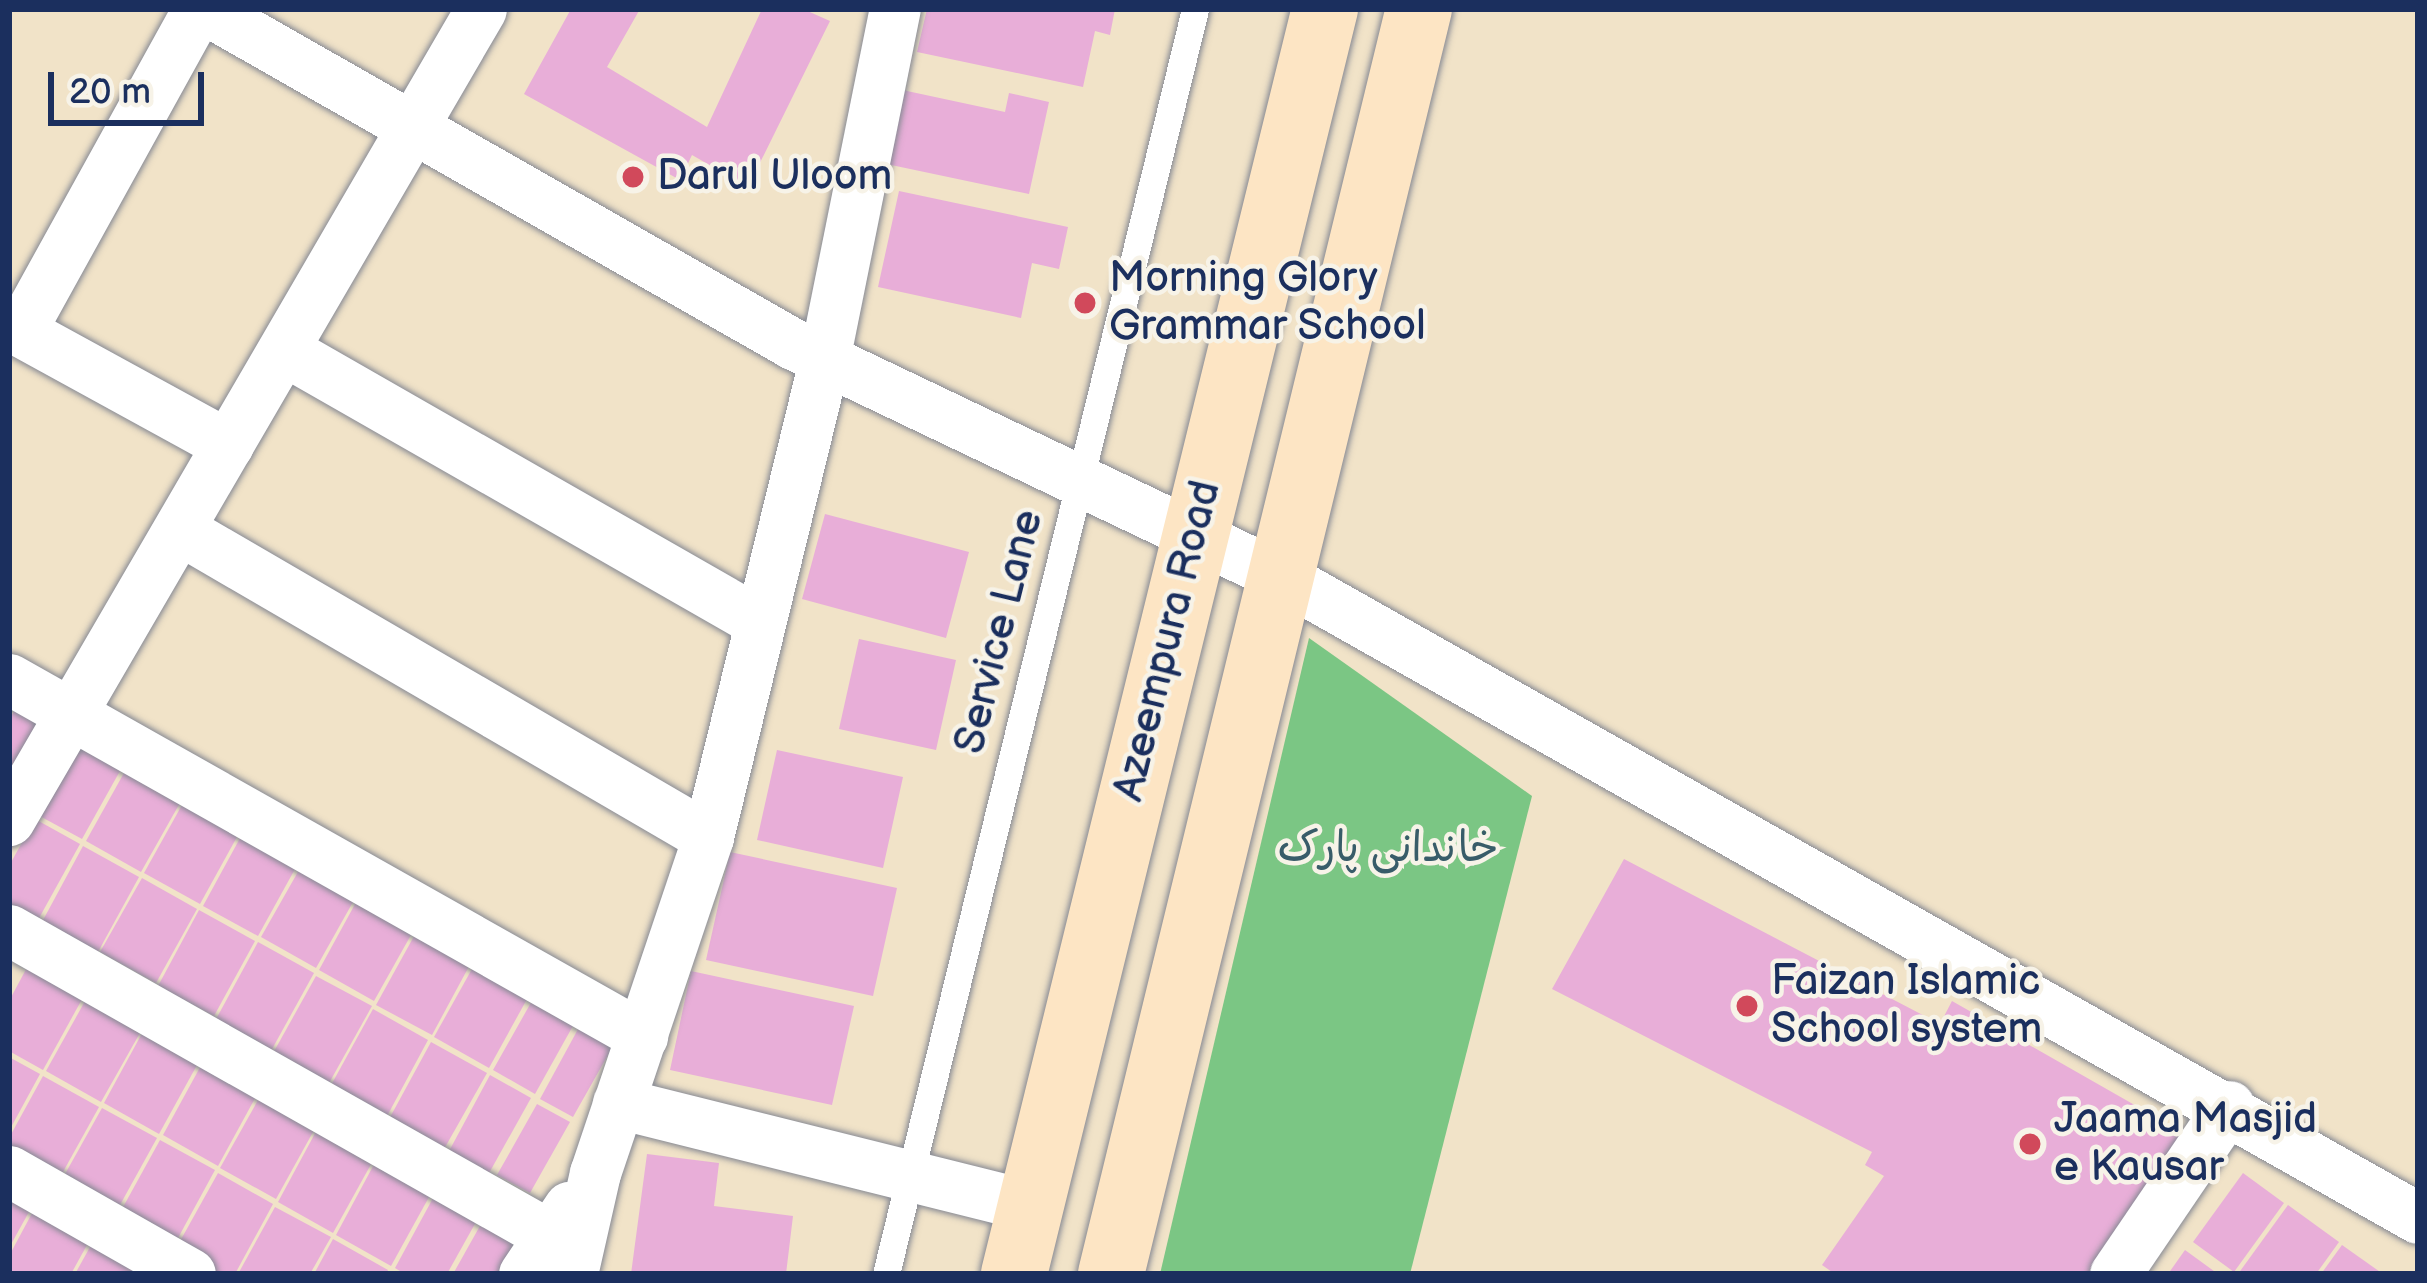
<!DOCTYPE html>
<meta charset="utf-8">
<style>
body{margin:0}
#map{position:relative;width:2427px;height:1283px;overflow:hidden;background:#f1e3c8;font-family:"Balsamiq Sans","Playpen Sans Arabic",sans-serif}
div>[style]{position:absolute}
.green>*{inset:0;background:#7bc684}
.building>*{inset:0;background:#e8aed8}
.roads{filter:drop-shadow(0 0 3px #868993) drop-shadow(0 0 3px #868993)}
.service>*{height:27px;margin:-13.5px;padding:0 13.5px;transform-origin:13.5px;border-radius:13.5px;background:#fff}
.minor>*{height:51px;margin:-25.5px;padding:0 25.5px;transform-origin:25.5px;border-radius:25.5px;background:#fff}
.secondary>*{height:66px;margin:-33px;padding:0 33px;transform-origin:33px;border-radius:33px;background:#fde5c4}
.dots>*{width:33px;height:33px;translate:-50% -50%;box-sizing:border-box;border:6px solid #f7f3e8;border-radius:50%}
span{translate:-50% -50%;white-space:nowrap;text-align:center;line-height:1.15;-webkit-text-stroke:9px #f7f3e8;paint-order:stroke}
.poi-label{font-size:42px;color:#1b2f5e}
.left{translate:0 -50%;text-align:left}
.street-label{font-size:42px;color:#1b2f5e}
.park-label{font-size:42px;color:#385c69}
.frame{position:absolute;inset:0;border:12px solid #1b2f5e;pointer-events:none}
.scale{position:absolute;left:48px;top:72px;width:156px;height:54px;box-sizing:border-box;border:6px solid #1b2f5e;border-top:0;padding-left:15px;font-size:36px;line-height:42px;white-space:nowrap;color:#1b2f5e;-webkit-text-stroke:9px #f7f3e8;paint-order:stroke}
</style>
<div id="map">
<div class="green">
<i style="clip-path:polygon(1309px 638px,1532px 796px,1410px 1274px,1160px 1274px)"></i>
</div>
<div class="building">
<i style="clip-path:polygon(571px 9px,640px 9px,607px 67px,707px 127px,762px 9px,803px 9px,830px 21px,748px 187px,692px 155px,680px 180px,524px 94px)"></i>
<i style="clip-path:polygon(927px 9px,1115px 9px,1110px 35px,1095px 31px,1083px 87px,917px 52px)"></i>
<i style="clip-path:polygon(893px 88px,1005px 112px,1009px 93px,1049px 102px,1029px 194px,877px 162px)"></i>
<i style="clip-path:polygon(899px 191px,1068px 227px,1059px 269px,1032px 263px,1021px 318px,878px 287px)"></i>
<i style="clip-path:polygon(825px 514px,969px 552px,946px 638px,802px 599px)"></i>
<i style="clip-path:polygon(859px 639px,956px 660px,936px 750px,839px 729px)"></i>
<i style="clip-path:polygon(16px 708px,49px 726px,9px 799px,9px 720px)"></i>
<i style="clip-path:polygon(79px 737px,125px 762px,82px 839px,36px 814px)"></i>
<i style="clip-path:polygon(777px 750px,903px 777px,883px 868px,757px 840px)"></i>
<i style="clip-path:polygon(129px 764px,185px 794px,141px 872px,86px 841px)"></i>
<i style="clip-path:polygon(187px 796px,243px 826px,200px 904px,144px 873px)"></i>
<i style="clip-path:polygon(35px 819px,80px 844px,38px 920px,9px 904px,9px 866px)"></i>
<i style="clip-path:polygon(245px 829px,300px 860px,258px 936px,203px 906px)"></i>
<i style="clip-path:polygon(83px 846px,139px 877px,98px 952px,42px 922px)"></i>
<i style="clip-path:polygon(730px 852px,897px 888px,873px 996px,706px 960px)"></i>
<i style="clip-path:polygon(1624px 859px,1940px 1024px,1952px 1001px,2189px 1136px,2092px 1274px,1835px 1274px,1822px 1265px,1884px 1176px,1865px 1165px,1872px 1152px,1552px 989px)"></i>
<i style="clip-path:polygon(303px 863px,358px 893px,316px 968px,261px 937px)"></i>
<i style="clip-path:polygon(142px 878px,197px 909px,156px 983px,100px 952px)"></i>
<i style="clip-path:polygon(360px 895px,416px 926px,374px 1001px,319px 970px)"></i>
<i style="clip-path:polygon(199px 910px,255px 941px,214px 1016px,158px 986px)"></i>
<i style="clip-path:polygon(418px 929px,473px 959px,432px 1035px,376px 1005px)"></i>
<i style="clip-path:polygon(258px 942px,314px 973px,271px 1051px,215px 1021px)"></i>
<i style="clip-path:polygon(477px 960px,532px 990px,489px 1068px,434px 1037px)"></i>
<i style="clip-path:polygon(30px 962px,86px 992px,43px 1070px,9px 1051px,9px 1001px)"></i>
<i style="clip-path:polygon(691px 971px,854px 1006px,832px 1105px,670px 1070px)"></i>
<i style="clip-path:polygon(316px 976px,372px 1006px,328px 1085px,272px 1055px)"></i>
<i style="clip-path:polygon(537px 992px,579px 1015px,535px 1094px,493px 1070px)"></i>
<i style="clip-path:polygon(89px 994px,145px 1024px,101px 1102px,46px 1071px)"></i>
<i style="clip-path:polygon(373px 1009px,428px 1040px,386px 1118px,330px 1087px)"></i>
<i style="clip-path:polygon(583px 1020px,617px 1039px,573px 1117px,540px 1099px)"></i>
<i style="clip-path:polygon(146px 1026px,202px 1056px,159px 1134px,104px 1103px)"></i>
<i style="clip-path:polygon(431px 1042px,487px 1073px,443px 1151px,388px 1121px)"></i>
<i style="clip-path:polygon(9px 1057px,40px 1074px,9px 1131px)"></i>
<i style="clip-path:polygon(204px 1060px,259px 1091px,218px 1166px,163px 1135px)"></i>
<i style="clip-path:polygon(490px 1075px,531px 1098px,488px 1175px,448px 1153px)"></i>
<i style="clip-path:polygon(43px 1076px,99px 1107px,58px 1181px,9px 1154px,9px 1138px)"></i>
<i style="clip-path:polygon(262px 1093px,318px 1123px,276px 1199px,220px 1168px)"></i>
<i style="clip-path:polygon(537px 1104px,570px 1122px,530px 1193px,497px 1175px)"></i>
<i style="clip-path:polygon(102px 1108px,157px 1138px,115px 1214px,60px 1183px)"></i>
<i style="clip-path:polygon(319px 1126px,375px 1157px,333px 1233px,278px 1202px)"></i>
<i style="clip-path:polygon(160px 1140px,215px 1170px,172px 1249px,117px 1218px)"></i>
<i style="clip-path:polygon(647px 1154px,719px 1163px,714px 1206px,793px 1216px,786px 1274px,631px 1274px)"></i>
<i style="clip-path:polygon(378px 1157px,434px 1188px,391px 1266px,336px 1235px)"></i>
<i style="clip-path:polygon(218px 1173px,273px 1204px,235px 1274px,214px 1274px,174px 1252px)"></i>
<i style="clip-path:polygon(2243px 1173px,2284px 1203px,2234px 1272px,2193px 1242px)"></i>
<i style="clip-path:polygon(9px 1187px,35px 1201px,9px 1248px)"></i>
<i style="clip-path:polygon(438px 1189px,481px 1213px,447px 1274px,405px 1274px,395px 1268px)"></i>
<i style="clip-path:polygon(37px 1204px,93px 1234px,71px 1274px,9px 1274px,9px 1256px)"></i>
<i style="clip-path:polygon(2288px 1205px,2339px 1242px,2316px 1274px,2238px 1274px)"></i>
<i style="clip-path:polygon(275px 1207px,331px 1237px,310px 1274px,238px 1274px)"></i>
<i style="clip-path:polygon(485px 1217px,518px 1236px,498px 1274px,453px 1274px)"></i>
<i style="clip-path:polygon(95px 1238px,146px 1274px,75px 1274px)"></i>
<i style="clip-path:polygon(333px 1239px,388px 1270px,386px 1274px,314px 1274px)"></i>
<i style="clip-path:polygon(2342px 1245px,2383px 1274px,2321px 1274px)"></i>
<i style="clip-path:polygon(2185px 1250px,2218px 1274px,2168px 1274px)"></i>
</div>
<div class="roads">
<div class="service">
<i style="left:886px;top:1274px;width:1302px;rotate:-76.27deg"></i>
</div>
<div class="minor">
<i style="left:198px;top:9px;width:368px;rotate:118.9deg"></i>
<i style="left:20px;top:331px;width:237px;rotate:28.7deg"></i>
<i style="left:205px;top:9px;width:677px;rotate:29.67deg"></i>
<i style="left:793px;top:344px;width:544px;rotate:25.48deg"></i>
<i style="left:1284px;top:578px;width:1302px;rotate:29.44deg"></i>
<i style="left:284px;top:350px;width:544px;rotate:29.77deg"></i>
<i style="left:179px;top:529px;width:612px;rotate:30.21deg"></i>
<i style="left:9px;top:679px;width:727px;rotate:29.42deg"></i>
<i style="left:9px;top:820px;width:938px;rotate:-59.8deg"></i>
<i style="left:9px;top:930px;width:618px;rotate:29.47deg"></i>
<i style="left:618px;top:1103px;width:426px;rotate:14deg"></i>
<i style="left:9px;top:1171px;width:208px;rotate:29.6deg"></i>
<i style="left:524px;top:1274px;width:81px;rotate:-56.1deg"></i>
<i style="left:572px;top:1274px;width:104px;rotate:-77.2deg"></i>
<i style="left:595px;top:1173px;width:354px;rotate:-71.4deg"></i>
<i style="left:708px;top:837px;width:491px;rotate:-76.3deg"></i>
<i style="left:824px;top:360px;width:358px;rotate:-78.6deg"></i>
<i style="left:2115px;top:1274px;width:203px;rotate:-55.8deg"></i>
</div>
<div class="secondary">
<i style="left:1014px;top:1274px;width:1303px;rotate:-76.19deg"></i>
<i style="left:1111px;top:1274px;width:1302px;rotate:-76.32deg"></i>
</div>
</div>
<div class="dots">
<i style="left:633px;top:177px;background:#d1495b"></i>
<i style="left:1085px;top:303px;background:#d1495b"></i>
<i style="left:1747px;top:1006px;background:#d1495b"></i>
<i style="left:2030px;top:1144px;background:#d1495b"></i>
</div>
<div class="poi-label">
<span class="left" style="left:657px;top:177px">Darul Uloom</span>
<span class="left" style="left:1109px;top:303px">Morning Glory<br>Grammar School</span>
<span class="left" style="left:1771px;top:1006px">Faizan Islamic<br>School system</span>
<span class="left" style="left:2054px;top:1144px">Jaama Masjid<br>e Kausar</span>
</div>
<div class="street-label">
<span style="left:1000px;top:632px;rotate:-76deg">Service Lane</span>
<span style="left:1168px;top:641px;rotate:-76deg">Azeempura Road</span>
</div>
<div class="park-label">
<span style="left:1388px;top:849px">خاندانی پارک</span>
</div>
<div class="frame"></div>
<div class="scale">20 m</div>
</div>
